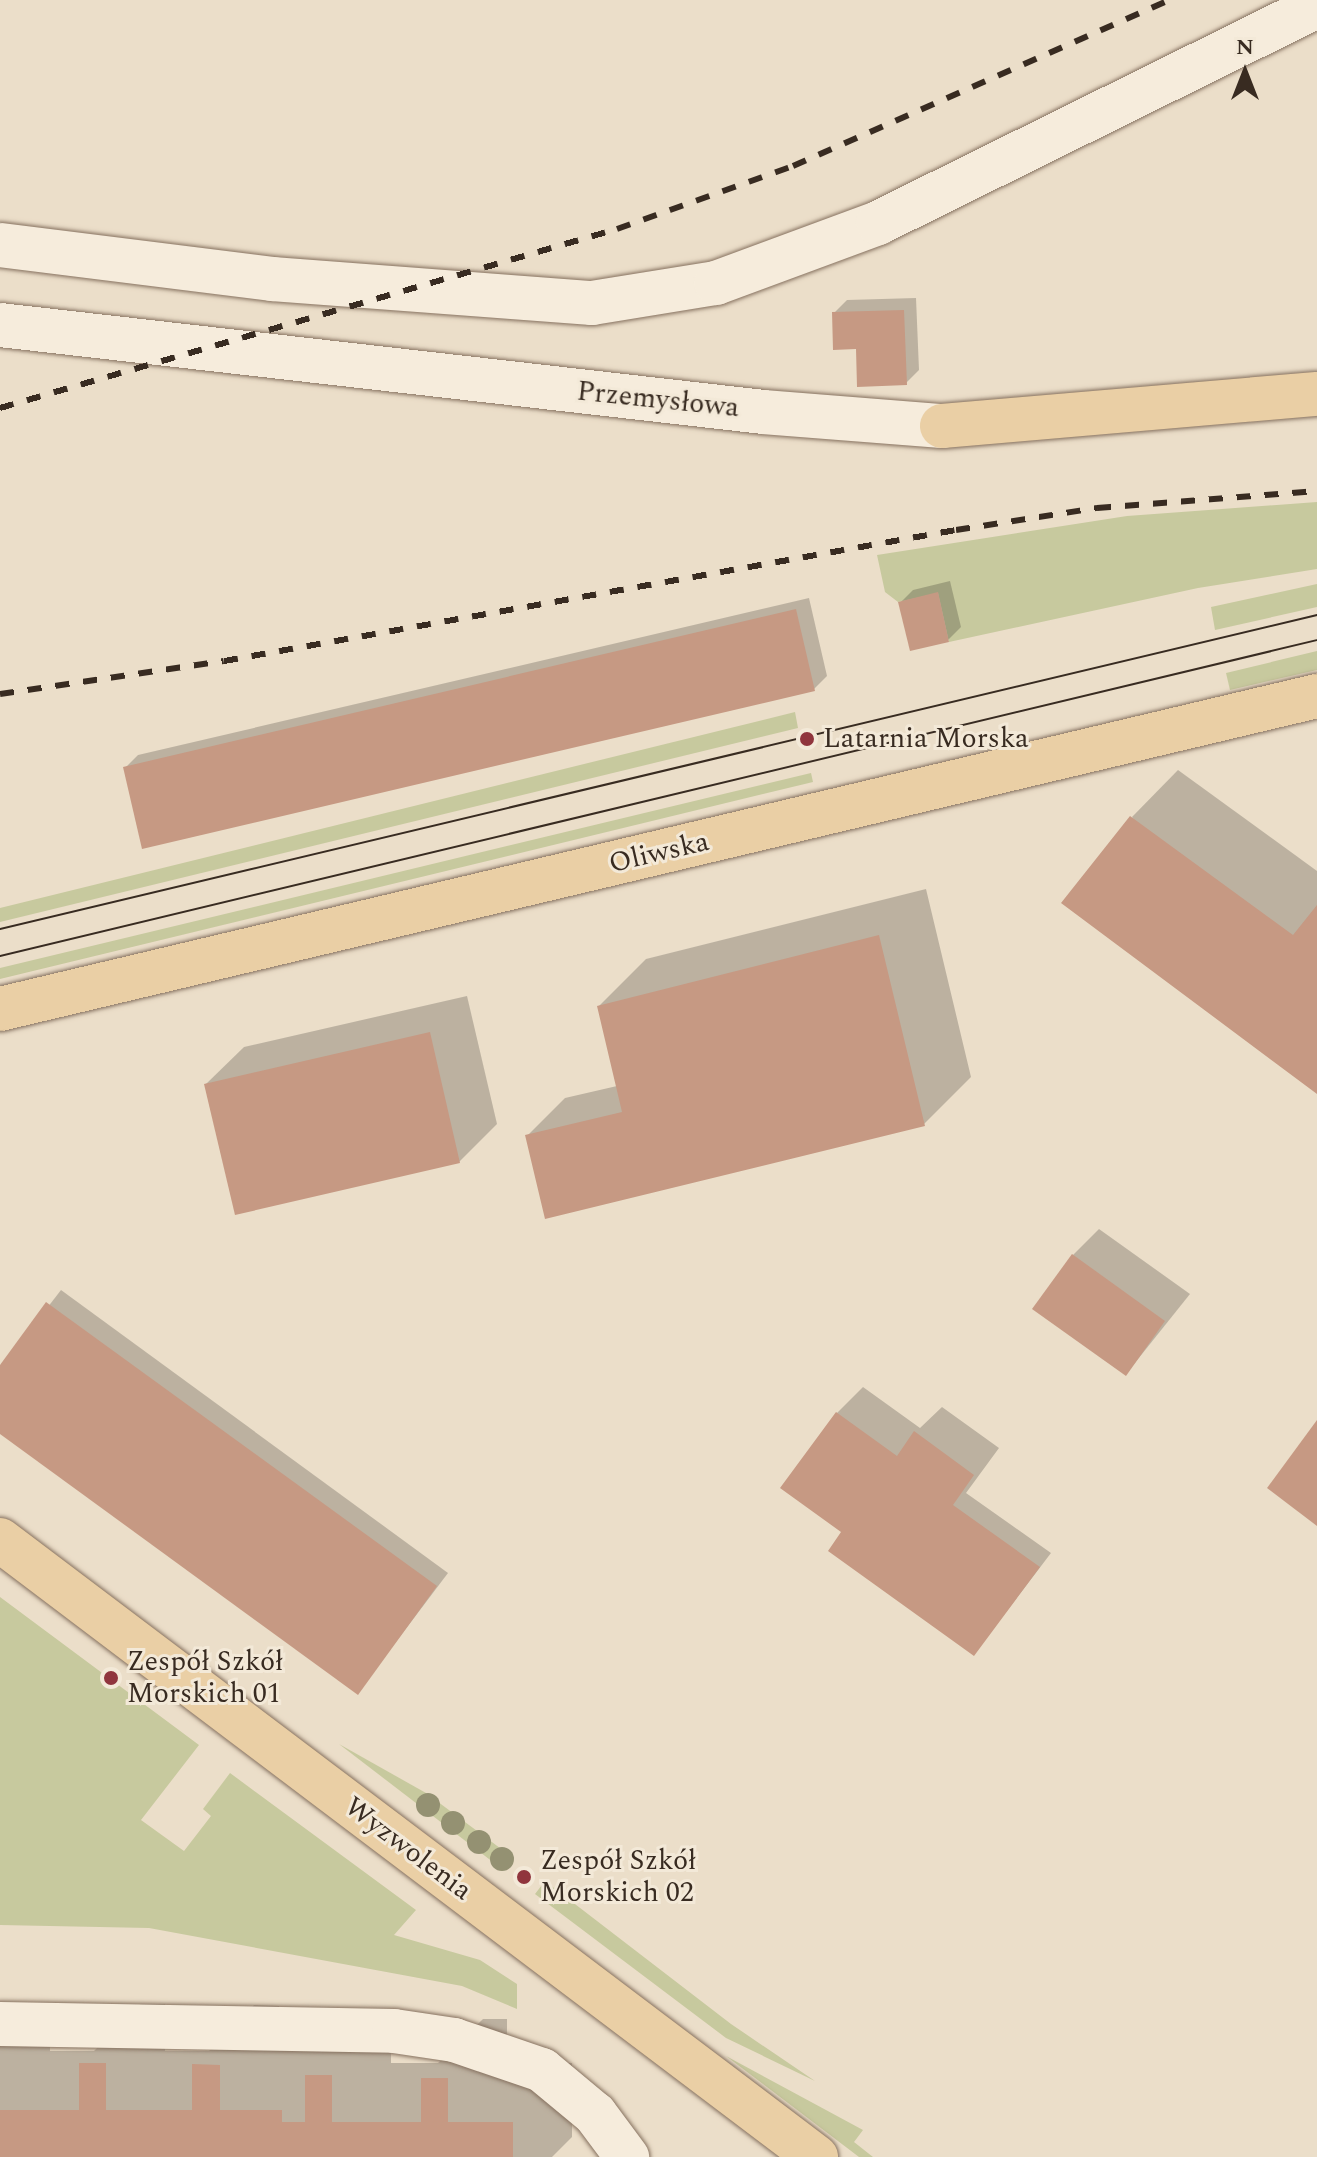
<!DOCTYPE html>
<meta charset="utf-8">
<style>
body{margin:0}
#map{position:relative;width:1317px;height:2157px;overflow:hidden;background:#ebdec9;font-family:Spectral,serif}
div>[style]{position:absolute}
.green>*{inset:0;background:#c7c99e}
.shadow>*{inset:0;background:#0003}
.building>*{inset:0;background:#c69983}
.roads{filter:drop-shadow(0 0 2px #86715f) drop-shadow(0 0 2px #86715f)}
.minor>*{height:44px;margin:-22px;padding:0 22px;transform-origin:22px;border-radius:22px;background:#f6ecdc}
.major>*{height:44px;margin:-22px;padding:0 22px;transform-origin:22px;border-radius:22px;background:#eacfa5}
.tram>*{height:2px;margin:-1px;padding:0 1px;transform-origin:1px;border-radius:1px;background:#382b21}
.rail>*{height:6px;margin-top:-3px;transform-origin:0;background:repeating-linear-gradient(90deg,#382b21 0 14px,transparent 0 28px)}
.trees>*{width:24px;height:24px;margin:-12px;border-radius:50%;background:#949172}
.dots>*{width:22px;height:22px;translate:-50% -50%;box-sizing:border-box;border:4px solid #f3e9d8;border-radius:50%}
span{translate:-50% -50%;white-space:nowrap;text-align:center;line-height:1.15;-webkit-text-stroke:6px #f3e9d8;paint-order:stroke}
.street-label{font-size:28px;color:#382b21}
.poi-label{font-size:28px;color:#382b21}
.left{translate:0 -50%;text-align:left}
.north{position:absolute;left:1205px;top:32px;width:80px;height:80px;-webkit-text-stroke:6px #f3e9d8;paint-order:stroke;rotate:0deg;font-size:22px;font-weight:700;line-height:32px;text-align:center;color:#382b21}
.north::after{content:'';display:block;margin:auto;width:28px;height:36px;background:#382b21;clip-path:polygon(50% 0,100% 100%,50% 72%,0 100%)}
</style>
<div id="map">
<div class="green">
<i style="clip-path:polygon(1317px 502px,1317px 569px,1198px 588px,949px 642px,938px 593px,898px 602px,885px 592px,877px 555px,1127px 516px)"></i>
<i style="clip-path:polygon(1317px 584px,1317px 607px,1215px 630px,1211px 607px)"></i>
<i style="clip-path:polygon(1317px 651px,1317px 670px,1230px 690px,1226px 673px)"></i>
<i style="clip-path:polygon(795px 712px,798px 728px,0 922px,0 908px)"></i>
<i style="clip-path:polygon(811px 773px,813px 782px,0 979px,0 968px)"></i>
<i style="clip-path:polygon(0 1597px,199px 1745px,141px 1820px,184px 1851px,211px 1816px,203px 1809px,230px 1773px,416px 1910px,394px 1935px,480px 1960px,517px 1984px,517px 2009px,462px 1986px,149px 1928px,0 1925px)"></i>
<i style="clip-path:polygon(339px 1744px,426px 1793px,512px 1857px,502px 1869px)"></i>
<i style="clip-path:polygon(545px 1881px,731px 2024px,815px 2081px,726px 2038px,535px 1894px)"></i>
<i style="clip-path:polygon(726px 2056px,863px 2130px,854px 2142px,873px 2157px,859px 2157px)"></i>
</div>
<div class="shadow">
<i style="clip-path:polygon(916px 298px,919px 370px,906px 383px,858px 347px,834px 313px,847px 300px)"></i>
<i style="clip-path:polygon(950px 581px,961px 627px,948px 640px,900px 603px,913px 590px)"></i>
<i style="clip-path:polygon(809px 598px,827px 676px,814px 689px,125px 768px,138px 755px)"></i>
<i style="clip-path:polygon(1178px 770px,1317px 871px,1317px 1092px,1132px 817px)"></i>
<i style="clip-path:polygon(926px 889px,971px 1077px,924px 1124px,546px 1217px,527px 1136px,565px 1098px,617px 1086px,599px 1006px,646px 959px)"></i>
<i style="clip-path:polygon(467px 996px,497px 1124px,459px 1162px,206px 1084px,244px 1047px)"></i>
<i style="clip-path:polygon(1099px 1229px,1190px 1294px,1126px 1374px,1073px 1255px)"></i>
<i style="clip-path:polygon(61px 1290px,448px 1573px,358px 1692px,0 1431px,0 1369px)"></i>
<i style="clip-path:polygon(863px 1387px,920px 1428px,942px 1407px,999px 1448px,966px 1493px,1051px 1553px,974px 1654px,844px 1532px,837px 1413px)"></i>
<i style="clip-path:polygon(141px 2004px,165px 2004px,165px 2051px,209px 2051px,254px 2005px,279px 2006px,279px 2051px,391px 2016px,391px 2063px,438px 2063px,483px 2019px,507px 2019px,507px 2063px,572px 2063px,572px 2137px,552px 2157px,0 2157px,0 2032px,50px 2005px,50px 2051px,94px 2051px)"></i>
</div>
<div class="building">
<i style="clip-path:polygon(904px 310px,907px 385px,857px 387px,856px 349px,833px 350px,832px 312px)"></i>
<i style="clip-path:polygon(938px 592px,949px 642px,910px 651px,898px 602px)"></i>
<i style="clip-path:polygon(796px 609px,815px 691px,142px 849px,123px 767px)"></i>
<i style="clip-path:polygon(1130px 816px,1293px 935px,1317px 905px,1317px 1094px,1061px 903px)"></i>
<i style="clip-path:polygon(879px 935px,925px 1126px,545px 1219px,525px 1135px,622px 1112px,597px 1006px)"></i>
<i style="clip-path:polygon(430px 1032px,460px 1163px,235px 1215px,204px 1084px)"></i>
<i style="clip-path:polygon(1072px 1254px,1165px 1321px,1126px 1376px,1032px 1309px)"></i>
<i style="clip-path:polygon(46px 1302px,437px 1586px,358px 1695px,0 1434px,0 1365px)"></i>
<i style="clip-path:polygon(836px 1412px,897px 1456px,914px 1431px,974px 1475px,953px 1505px,1040px 1567px,974px 1656px,828px 1551px,841px 1532px,780px 1488px)"></i>
<i style="clip-path:polygon(1317px 1420px,1317px 1526px,1267px 1488px)"></i>
<i style="clip-path:polygon(79px 2063px,106px 2063px,106px 2110px,192px 2110px,192px 2064px,220px 2065px,220px 2110px,282px 2110px,282px 2122px,305px 2122px,305px 2075px,332px 2075px,332px 2122px,421px 2122px,421px 2078px,448px 2078px,448px 2122px,513px 2122px,513px 2157px,0 2157px,0 2110px,79px 2110px)"></i>
</div>
<div class="roads">
<div class="minor">
<i style="left:0;top:245px;width:274px;rotate:7.1deg"></i>
<i style="left:272px;top:279px;width:321px;rotate:4.3deg"></i>
<i style="left:592px;top:303px;width:126px;rotate:-9.2deg"></i>
<i style="left:716px;top:283px;width:173px;rotate:-20.3deg"></i>
<i style="left:878px;top:223px;width:490px;rotate:-26.3deg"></i>
<i style="left:0;top:325px;width:768px;rotate:6.5deg"></i>
<i style="left:763px;top:412px;width:180px;rotate:4.5deg"></i>
<i style="left:0;top:2024px;width:394px;rotate:1deg"></i>
<i style="left:394px;top:2031px;width:61px;rotate:8.5deg"></i>
<i style="left:454px;top:2040px;width:93px;rotate:18.8deg"></i>
<i style="left:542px;top:2070px;width:69px;rotate:39.7deg"></i>
<i style="left:595px;top:2114px;width:54px;rotate:53.3deg"></i>
</div>
<div class="major">
<i style="left:942px;top:426px;width:376px;rotate:-4.9deg"></i>
<i style="left:0;top:1009px;width:1354px;rotate:-13.37deg"></i>
<i style="left:0;top:1540px;width:1023px;rotate:37.09deg"></i>
</div>
</div>
<div class="tram">
<i style="left:0;top:929px;width:1354px;rotate:-13.41deg"></i>
<i style="left:0;top:956px;width:1354px;rotate:-13.49deg"></i>
</div>
<div class="rail">
<i style="left:0;top:408px;width:642px;rotate:-16.18deg"></i>
<i style="left:617px;top:229px;width:187px;rotate:-19.7deg"></i>
<i style="left:793px;top:166px;width:412px;rotate:-23.8deg"></i>
<i style="left:0;top:694px;width:226px;rotate:-8.4deg"></i>
<i style="left:224px;top:661px;width:744px;rotate:-10.15deg"></i>
<i style="left:956px;top:530px;width:143px;rotate:-8.9deg"></i>
<i style="left:1097px;top:508px;width:221px;rotate:-4.4deg"></i>
</div>
<div class="trees">
<i style="left:428px;top:1805px"></i>
<i style="left:453px;top:1823px"></i>
<i style="left:479px;top:1842px"></i>
<i style="left:502px;top:1859px"></i>
</div>
<div class="dots">
<i style="left:807px;top:739px;background:#90353d"></i>
<i style="left:111px;top:1678px;background:#90353d"></i>
<i style="left:524px;top:1877px;background:#90353d"></i>
</div>
<div class="street-label">
<span style="left:658px;top:400px;rotate:6deg">Przemysłowa</span>
<span style="left:659px;top:853px;rotate:-13deg">Oliwska</span>
<span style="left:408px;top:1849px;rotate:37deg">Wyzwolenia</span>
</div>
<div class="poi-label">
<span class="left" style="left:823px;top:739px">Latarnia Morska</span>
<span class="left" style="left:127px;top:1678px">Zespół Szkół<br>Morskich 01</span>
<span class="left" style="left:540px;top:1877px">Zespół Szkół<br>Morskich 02</span>
</div>
<div class="north">N</div>
</div>
